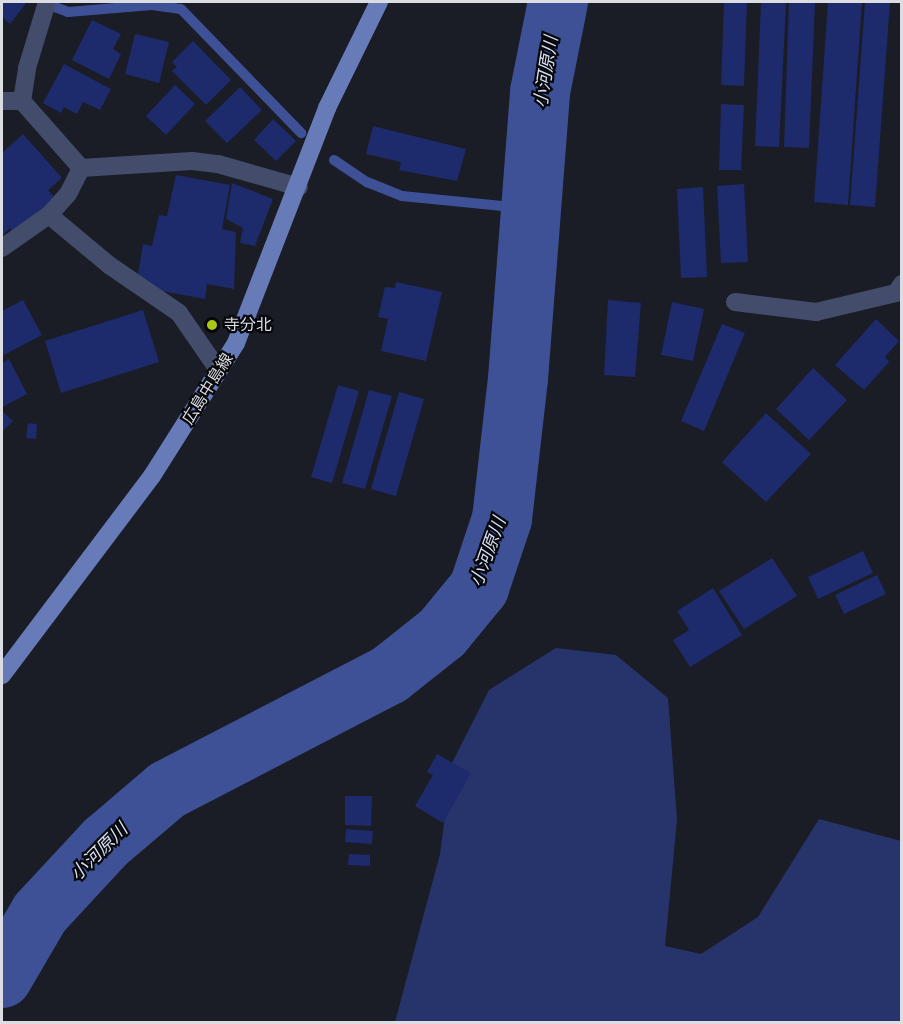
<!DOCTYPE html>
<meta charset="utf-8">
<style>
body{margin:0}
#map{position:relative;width:903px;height:1024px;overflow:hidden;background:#1a1d26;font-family:"Space Grotesk","Noto Sans JP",sans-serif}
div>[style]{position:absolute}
.green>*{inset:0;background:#26346b}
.stream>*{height:10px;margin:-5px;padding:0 5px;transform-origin:5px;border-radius:5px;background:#3e5096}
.river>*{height:60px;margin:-30px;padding:0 30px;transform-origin:30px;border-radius:30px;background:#3e5096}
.building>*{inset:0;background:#1d2a6c}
.minor>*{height:18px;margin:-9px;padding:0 9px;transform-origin:9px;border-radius:9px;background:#434d6b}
.major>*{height:18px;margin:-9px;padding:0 9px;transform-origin:9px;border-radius:9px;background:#687bb9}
.dots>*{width:16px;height:16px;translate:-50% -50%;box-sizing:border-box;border:3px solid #07080c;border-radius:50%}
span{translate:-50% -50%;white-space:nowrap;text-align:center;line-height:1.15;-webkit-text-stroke:4.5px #07080c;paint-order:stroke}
.poi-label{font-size:16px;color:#dbdde3}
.left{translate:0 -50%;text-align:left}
.street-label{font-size:16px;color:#dbdde3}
.water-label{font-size:18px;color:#d7dff3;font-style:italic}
.frame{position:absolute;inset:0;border:3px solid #dbdde3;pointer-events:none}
</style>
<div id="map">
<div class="green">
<i style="clip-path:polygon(556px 648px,616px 655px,668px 698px,677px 820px,665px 946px,701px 954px,758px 917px,819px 819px,901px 841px,901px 1022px,395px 1022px,440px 854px,452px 763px,489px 690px)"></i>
</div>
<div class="stream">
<i style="left:42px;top:2px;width:28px;rotate:21deg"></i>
<i style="left:68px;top:12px;width:84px;rotate:-4.8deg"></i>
<i style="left:152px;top:5px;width:29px;rotate:8deg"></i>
<i style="left:181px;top:9px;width:173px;rotate:45.9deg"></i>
<i style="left:334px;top:160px;width:40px;rotate:34deg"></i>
<i style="left:367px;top:182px;width:38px;rotate:22deg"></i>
<i style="left:402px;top:196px;width:132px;rotate:5.7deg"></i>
</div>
<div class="river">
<i style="left:2px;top:978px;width:75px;rotate:-59.7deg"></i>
<i style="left:40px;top:913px;width:97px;rotate:-47.1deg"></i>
<i style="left:106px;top:842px;width:80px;rotate:-40.4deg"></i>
<i style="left:167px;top:790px;width:250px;rotate:-27.4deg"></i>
<i style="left:389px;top:675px;width:68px;rotate:-38.4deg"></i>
<i style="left:442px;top:633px;width:58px;rotate:-50.6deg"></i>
<i style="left:479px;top:588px;width:73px;rotate:-71.6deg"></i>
<i style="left:502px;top:519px;width:141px;rotate:-83.5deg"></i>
<i style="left:518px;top:379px;width:288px;rotate:-85.6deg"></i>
<i style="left:540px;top:92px;width:92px;rotate:-78.7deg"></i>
</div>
<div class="building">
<i style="clip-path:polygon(2px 2px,27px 2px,10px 24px,2px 17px)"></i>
<i style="clip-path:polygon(724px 2px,747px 2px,744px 86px,721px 85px)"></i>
<i style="clip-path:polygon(761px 2px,786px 2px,779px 147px,755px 146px)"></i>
<i style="clip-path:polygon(789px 2px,815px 2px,809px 148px,784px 147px)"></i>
<i style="clip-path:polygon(828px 2px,862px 2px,848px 205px,814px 202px)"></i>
<i style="clip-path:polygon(865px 2px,890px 2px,875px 207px,850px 205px)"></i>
<i style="clip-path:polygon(92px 20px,121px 34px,113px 49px,121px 54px,109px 79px,72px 60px)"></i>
<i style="clip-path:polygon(135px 34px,169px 42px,159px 83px,125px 74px)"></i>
<i style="clip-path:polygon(193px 41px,231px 80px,206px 105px,172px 71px,177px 67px,172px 62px)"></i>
<i style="clip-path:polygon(64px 64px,111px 89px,100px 110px,83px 102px,77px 114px,64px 107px,61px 113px,43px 103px)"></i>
<i style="clip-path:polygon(175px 85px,195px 104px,166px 135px,146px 116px)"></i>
<i style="clip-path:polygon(240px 87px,262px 110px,227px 143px,205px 121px)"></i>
<i style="clip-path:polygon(721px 104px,744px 105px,741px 170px,719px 170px)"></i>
<i style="clip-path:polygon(273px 119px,296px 141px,276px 161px,254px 140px)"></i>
<i style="clip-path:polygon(373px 126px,466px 149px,457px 181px,399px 170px,401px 162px,366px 154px)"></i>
<i style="clip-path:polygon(23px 134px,62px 178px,48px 190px,55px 198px,14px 233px,10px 228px,2px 236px,2px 153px)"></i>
<i style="clip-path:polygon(176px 175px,230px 185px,222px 229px,236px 232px,234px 289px,207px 284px,205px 299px,162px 291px,138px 274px,143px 244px,152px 246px,159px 215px,167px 216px)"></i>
<i style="clip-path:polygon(232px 183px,273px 199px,255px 246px,240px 243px,243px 228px,226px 219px)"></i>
<i style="clip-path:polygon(744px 184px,748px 262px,721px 263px,717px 186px)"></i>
<i style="clip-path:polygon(703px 187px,707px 277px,681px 278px,677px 189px)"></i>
<i style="clip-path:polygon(396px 282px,442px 292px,426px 361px,381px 351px,388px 319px,378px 317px,385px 287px,395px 288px)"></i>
<i style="clip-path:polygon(23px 300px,42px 335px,2px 356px,2px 311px)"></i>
<i style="clip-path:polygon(608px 300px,641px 303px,635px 377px,604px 375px)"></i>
<i style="clip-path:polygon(672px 302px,704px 309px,693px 361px,661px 355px)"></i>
<i style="clip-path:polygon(143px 310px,159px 362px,61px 393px,45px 341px)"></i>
<i style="clip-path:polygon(876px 319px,899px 341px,885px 357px,889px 362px,864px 390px,835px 365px)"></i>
<i style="clip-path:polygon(722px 324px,745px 333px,704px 431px,681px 421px)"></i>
<i style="clip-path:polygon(9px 359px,27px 394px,2px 407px,2px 363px)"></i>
<i style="clip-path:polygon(813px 368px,847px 400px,809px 440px,776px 409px)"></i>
<i style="clip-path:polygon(338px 385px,359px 391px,332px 483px,311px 477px)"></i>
<i style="clip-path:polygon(369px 390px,392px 396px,365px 489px,342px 483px)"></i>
<i style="clip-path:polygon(399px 392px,424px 399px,396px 496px,371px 489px)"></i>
<i style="clip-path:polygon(2px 411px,13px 421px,2px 432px)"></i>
<i style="clip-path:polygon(766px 413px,811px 454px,766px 502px,722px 462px)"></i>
<i style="clip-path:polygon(28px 423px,37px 424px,36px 439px,26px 438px)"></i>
<i style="clip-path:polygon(863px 551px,873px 573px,818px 599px,808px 577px)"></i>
<i style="clip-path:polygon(772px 558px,797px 596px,744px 629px,719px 591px)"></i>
<i style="clip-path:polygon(877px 575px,886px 594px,844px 614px,835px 595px)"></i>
<i style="clip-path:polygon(713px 588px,742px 635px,690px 667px,673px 640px,689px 630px,677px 611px)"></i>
<i style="clip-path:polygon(437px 754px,471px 773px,443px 823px,415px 806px,433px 775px,427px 772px)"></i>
<i style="clip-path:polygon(345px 796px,372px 796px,371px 826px,345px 825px)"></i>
<i style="clip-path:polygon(346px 829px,373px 831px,372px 844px,345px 842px)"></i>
<i style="clip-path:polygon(349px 854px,370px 855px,370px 866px,348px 865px)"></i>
</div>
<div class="minor">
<i style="left:2px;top:101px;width:20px"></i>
<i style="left:22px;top:101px;width:89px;rotate:48.6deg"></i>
<i style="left:22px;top:101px;width:33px;rotate:-81deg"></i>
<i style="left:27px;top:68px;width:69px;rotate:-73.1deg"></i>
<i style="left:81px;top:168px;width:111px;rotate:-3.6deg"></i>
<i style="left:192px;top:161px;width:26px;rotate:7deg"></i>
<i style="left:218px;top:164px;width:84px;rotate:15.9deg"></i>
<i style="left:49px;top:215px;width:78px;rotate:39.8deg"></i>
<i style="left:109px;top:265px;width:85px;rotate:34.4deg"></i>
<i style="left:179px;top:313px;width:70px;rotate:55.4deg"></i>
<i style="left:2px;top:248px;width:57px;rotate:-35.1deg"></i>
<i style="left:49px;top:215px;width:28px;rotate:-48deg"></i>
<i style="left:68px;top:194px;width:29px;rotate:-63deg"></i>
<i style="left:735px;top:302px;width:82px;rotate:7deg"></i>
<i style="left:816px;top:312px;width:82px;rotate:-13.4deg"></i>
<i style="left:896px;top:293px;width:11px;rotate:-56deg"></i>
</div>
<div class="major">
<i style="left:2px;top:675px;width:249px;rotate:-53deg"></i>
<i style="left:152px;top:476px;width:157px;rotate:-57.7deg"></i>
<i style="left:236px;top:343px;width:252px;rotate:-68.8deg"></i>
<i style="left:327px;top:108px;width:118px;rotate:-63.9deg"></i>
</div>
<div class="dots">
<i style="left:212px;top:325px;background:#a9c719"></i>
</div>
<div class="poi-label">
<span class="left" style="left:224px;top:325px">寺分北</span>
</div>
<div class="street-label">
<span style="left:208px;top:389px;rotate:-58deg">広島中島線</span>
</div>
<div class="water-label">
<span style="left:546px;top:72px;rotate:-81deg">小河原川</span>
<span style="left:488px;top:552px;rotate:-70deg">小河原川</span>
<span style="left:99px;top:852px;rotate:-45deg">小河原川</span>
</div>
<div class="frame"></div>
</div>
